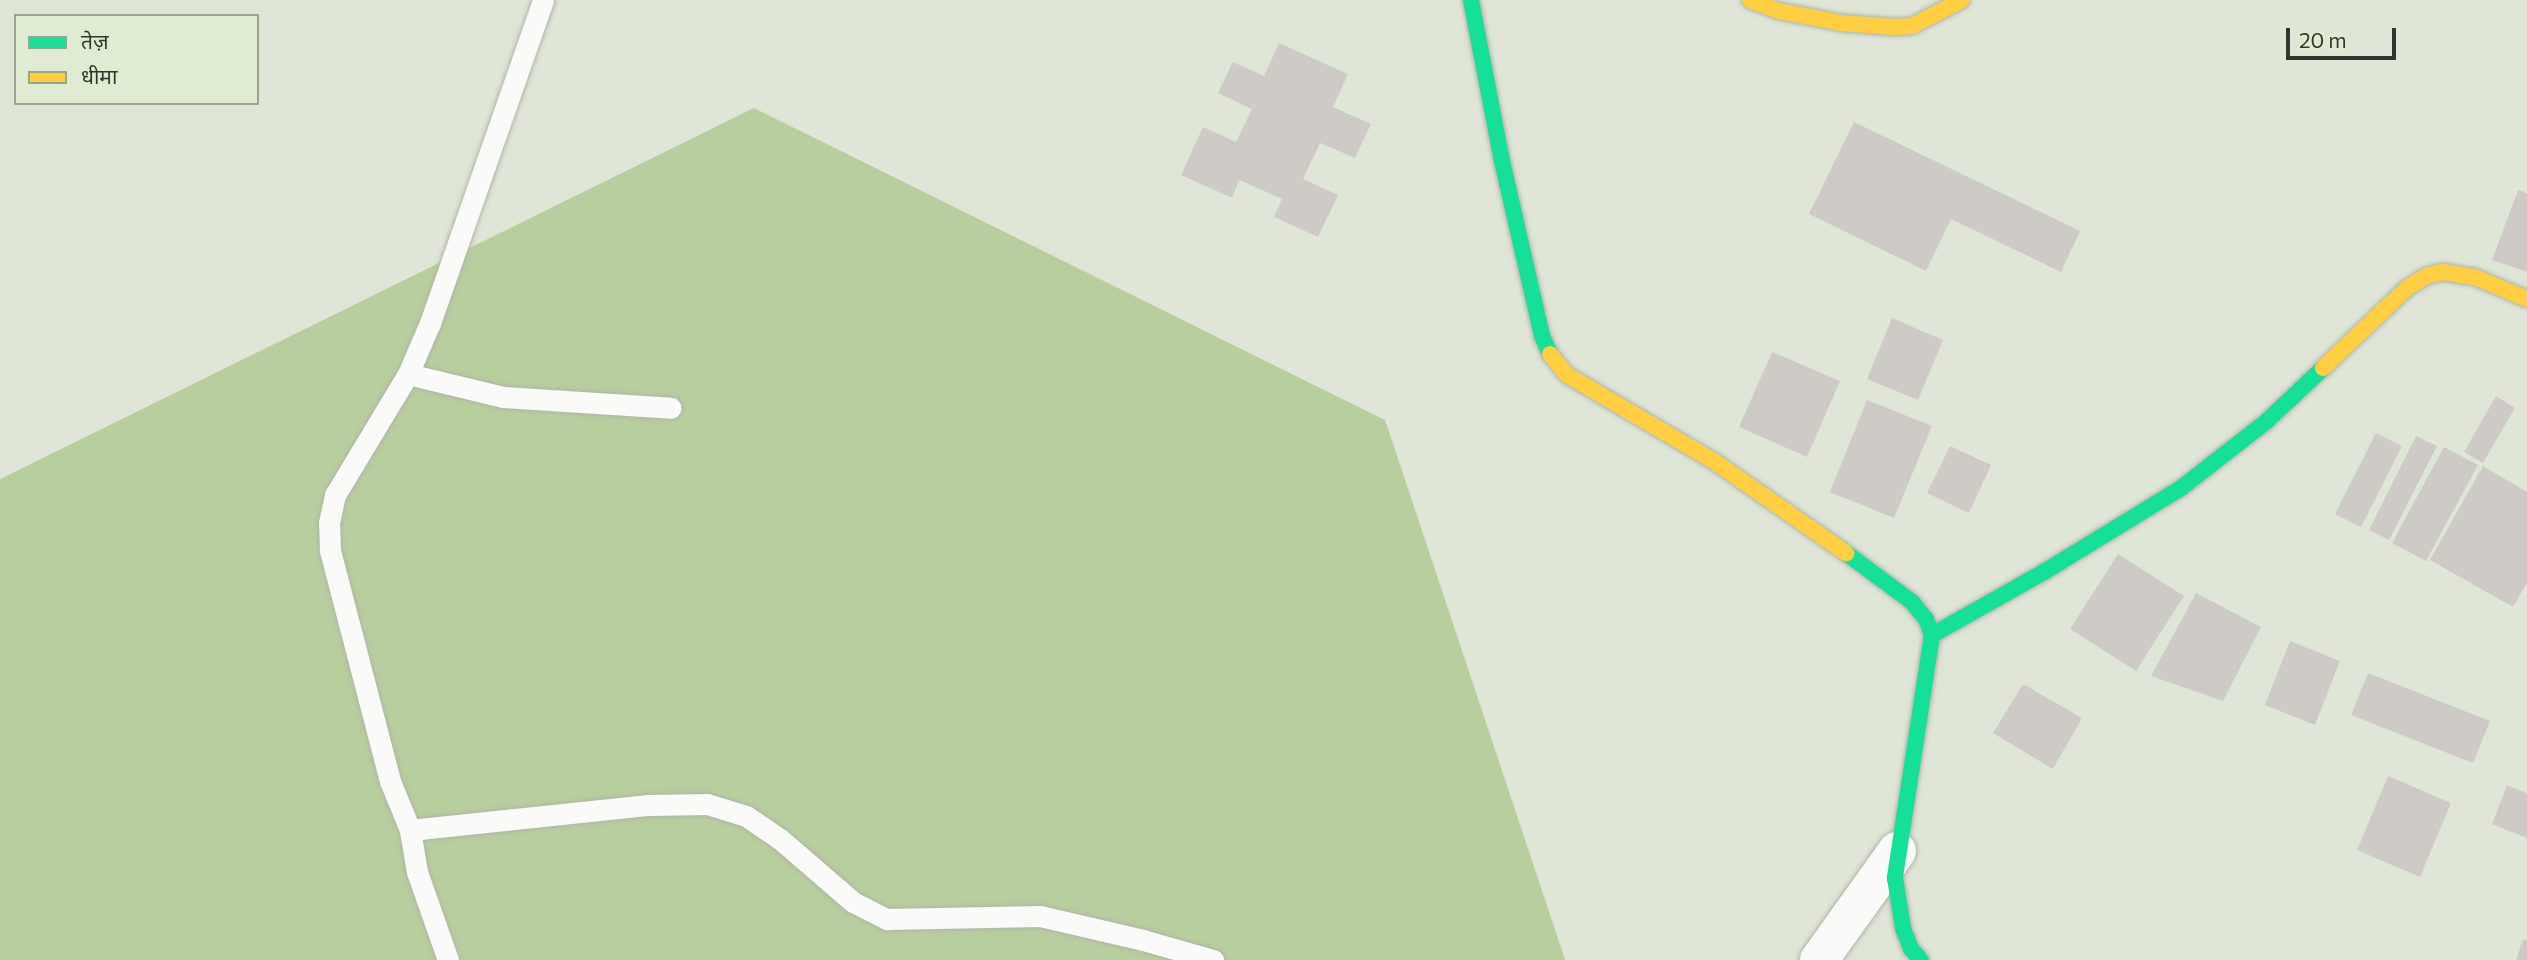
<!DOCTYPE html>
<meta charset="utf-8">
<style>
body{margin:0}
#map{position:relative;width:2527px;height:960px;overflow:hidden;background:#dfe6d7;font-family:Commissioner,"Noto Sans Devanagari",sans-serif}
div>[style]{position:absolute}
.forest>*{inset:0;background:#b9ce9e}
.building>*{inset:0;background:#cecbc7}
.roads{filter:drop-shadow(0 0 2px #b0b5a9) drop-shadow(0 0 2px #b0b5a9)}
.lane>*{height:21px;margin:-10.5px;padding:0 10.5px;transform-origin:10.5px;border-radius:10.5px;background:#fafbf9}
.street>*{height:38px;margin:-19px;padding:0 19px;transform-origin:19px;border-radius:19px;background:#fafbf9}
.fast>*{height:16px;margin:-8px;padding:0 8px;transform-origin:8px;border-radius:8px;background:#16e098}
.slow>*{height:16px;margin:-8px;padding:0 8px;transform-origin:8px;border-radius:8px;background:#ffcf43}
span{translate:-50% -50%;white-space:nowrap;text-align:center;line-height:1.15;-webkit-text-stroke:5px #dfecd1;paint-order:stroke}
.legend{position:absolute;left:14px;top:14px;width:245px;height:91px;box-sizing:border-box;background:#dfecd1;border:2px solid #9aa48f;margin:0;padding:9px 12px;list-style:none;font-size:21px;color:#32372d}
.legend li{display:flex;align-items:center;gap:14px;height:35px}
.legend b{width:35px;border:2px solid #9aa48f}
.scale{position:absolute;left:2286px;top:28px;width:110px;height:32px;box-sizing:border-box;border:4px solid #32372d;border-top:0;padding-left:9px;font-size:21px;line-height:24px;white-space:nowrap;color:#32372d;-webkit-text-stroke:5px #dfecd1;paint-order:stroke}
</style>
<div id="map">
<div class="forest">
<i style="clip-path:polygon(754px 108px,1385px 420px,1565px 960px,0 960px,0 479px)"></i>
</div>
<div class="building">
<i style="clip-path:polygon(1279px 43px,1348px 74px,1333px 107px,1371px 124px,1355px 158px,1320px 143px,1303px 179px,1338px 195px,1318px 237px,1274px 217px,1282px 199px,1239px 180px,1232px 198px,1181px 175px,1203px 127px,1236px 142px,1252px 109px,1218px 93px,1233px 62px,1264px 76px)"></i>
<i style="clip-path:polygon(1854px 122px,2080px 231px,2061px 272px,1951px 219px,1926px 271px,1809px 214px)"></i>
<i style="clip-path:polygon(2518px 190px,2527px 193px,2527px 272px,2492px 260px)"></i>
<i style="clip-path:polygon(1892px 318px,1943px 340px,1918px 400px,1867px 379px)"></i>
<i style="clip-path:polygon(1772px 352px,1840px 381px,1807px 457px,1739px 427px)"></i>
<i style="clip-path:polygon(2496px 396px,2515px 408px,2483px 463px,2464px 452px)"></i>
<i style="clip-path:polygon(1867px 400px,1932px 426px,1894px 518px,1830px 492px)"></i>
<i style="clip-path:polygon(2376px 433px,2402px 446px,2361px 527px,2335px 514px)"></i>
<i style="clip-path:polygon(2416px 436px,2437px 446px,2389px 540px,2369px 530px)"></i>
<i style="clip-path:polygon(1950px 446px,1991px 465px,1969px 513px,1927px 493px)"></i>
<i style="clip-path:polygon(2444px 447px,2478px 465px,2426px 561px,2392px 543px)"></i>
<i style="clip-path:polygon(2483px 466px,2527px 492px,2527px 583px,2513px 607px,2430px 560px)"></i>
<i style="clip-path:polygon(2118px 554px,2184px 596px,2136px 671px,2070px 629px)"></i>
<i style="clip-path:polygon(2196px 593px,2261px 627px,2223px 701px,2151px 676px)"></i>
<i style="clip-path:polygon(2290px 641px,2340px 661px,2315px 725px,2265px 705px)"></i>
<i style="clip-path:polygon(2368px 673px,2490px 721px,2473px 763px,2351px 715px)"></i>
<i style="clip-path:polygon(2023px 684px,2082px 718px,2053px 769px,1993px 733px)"></i>
<i style="clip-path:polygon(2388px 776px,2451px 803px,2420px 877px,2357px 850px)"></i>
<i style="clip-path:polygon(2507px 785px,2527px 793px,2527px 838px,2492px 824px)"></i>
<i style="clip-path:polygon(2523px 939px,2527px 941px,2527px 960px,2516px 960px)"></i>
</div>
<div class="roads">
<div class="lane">
<i style="left:408px;top:374px;width:98px;rotate:13.6deg"></i>
<i style="left:503px;top:397px;width:168px;rotate:3.7deg"></i>
<i style="left:410px;top:830px;width:240px;rotate:-6deg"></i>
<i style="left:649px;top:805px;width:58px;rotate:-1deg"></i>
<i style="left:707px;top:804px;width:41px;rotate:17.1deg"></i>
<i style="left:746px;top:816px;width:41px;rotate:34.1deg"></i>
<i style="left:780px;top:839px;width:96px;rotate:40.8deg"></i>
<i style="left:853px;top:902px;width:38px;rotate:27deg"></i>
<i style="left:887px;top:919px;width:153px;rotate:-1.1deg"></i>
<i style="left:1040px;top:916px;width:106px;rotate:13.1deg"></i>
<i style="left:1143px;top:940px;width:73px;rotate:15.9deg"></i>
<i style="left:448px;top:960px;width:93px;rotate:-109.4deg"></i>
<i style="left:417px;top:872px;width:43px;rotate:-99.5deg"></i>
<i style="left:410px;top:830px;width:53px;rotate:-112.2deg"></i>
<i style="left:390px;top:781px;width:239px;rotate:-104.6deg"></i>
<i style="left:330px;top:550px;width:27px;rotate:-92deg"></i>
<i style="left:329px;top:523px;width:29px;rotate:-78deg"></i>
<i style="left:335px;top:495px;width:141px;rotate:-58.9deg"></i>
<i style="left:408px;top:374px;width:56px;rotate:-66.7deg"></i>
<i style="left:430px;top:323px;width:342px;rotate:-70.7deg"></i>
</div>
<div class="street">
<i style="left:1819px;top:960px;width:134px;rotate:-54.4deg"></i>
</div>
<div class="fast">
<i style="left:1471px;top:0;width:164px;rotate:79.1deg"></i>
<i style="left:1502px;top:161px;width:180px;rotate:77.1deg"></i>
<i style="left:1542px;top:336px;width:20px;rotate:66deg"></i>
<i style="left:1846px;top:553px;width:82px;rotate:36.6deg"></i>
<i style="left:1912px;top:602px;width:22px;rotate:51deg"></i>
<i style="left:1926px;top:619px;width:17px;rotate:69deg"></i>
<i style="left:1932px;top:635px;width:246px;rotate:98.7deg"></i>
<i style="left:1895px;top:878px;width:51px;rotate:80.9deg"></i>
<i style="left:1903px;top:928px;width:22px;rotate:69deg"></i>
<i style="left:1911px;top:949px;width:15px;rotate:48deg"></i>
<i style="left:1932px;top:635px;width:129px;rotate:-29.4deg"></i>
<i style="left:2044px;top:572px;width:161px;rotate:-31.5deg"></i>
<i style="left:2181px;top:488px;width:109px;rotate:-37.9deg"></i>
<i style="left:2267px;top:421px;width:77px;rotate:-43.4deg"></i>
</div>
<div class="slow">
<i style="left:1750px;top:0;width:31px;rotate:21deg"></i>
<i style="left:1779px;top:11px;width:64px;rotate:10.8deg"></i>
<i style="left:1842px;top:23px;width:51px;rotate:4.5deg"></i>
<i style="left:1893px;top:27px;width:19px;rotate:-3deg"></i>
<i style="left:1912px;top:26px;width:56px;rotate:-27.5deg"></i>
<i style="left:1550px;top:354px;width:27px;rotate:51deg"></i>
<i style="left:1567px;top:375px;width:172px;rotate:30.4deg"></i>
<i style="left:1715px;top:462px;width:160px;rotate:34.8deg"></i>
<i style="left:2323px;top:368px;width:116px;rotate:-43.6deg"></i>
<i style="left:2407px;top:288px;width:22px;rotate:-32deg"></i>
<i style="left:2426px;top:276px;width:16px;rotate:-14deg"></i>
<i style="left:2442px;top:272px;width:33px;rotate:9deg"></i>
<i style="left:2475px;top:277px;width:56px;rotate:22.9deg"></i>
</div>
</div>
<ul class="legend">
<li><b style="height:9px;background:#16e098"></b>तेज़</li>
<li><b style="height:9px;background:#ffcf43"></b>धीमा</li>
</ul>
<div class="scale">20 m</div>
</div>
